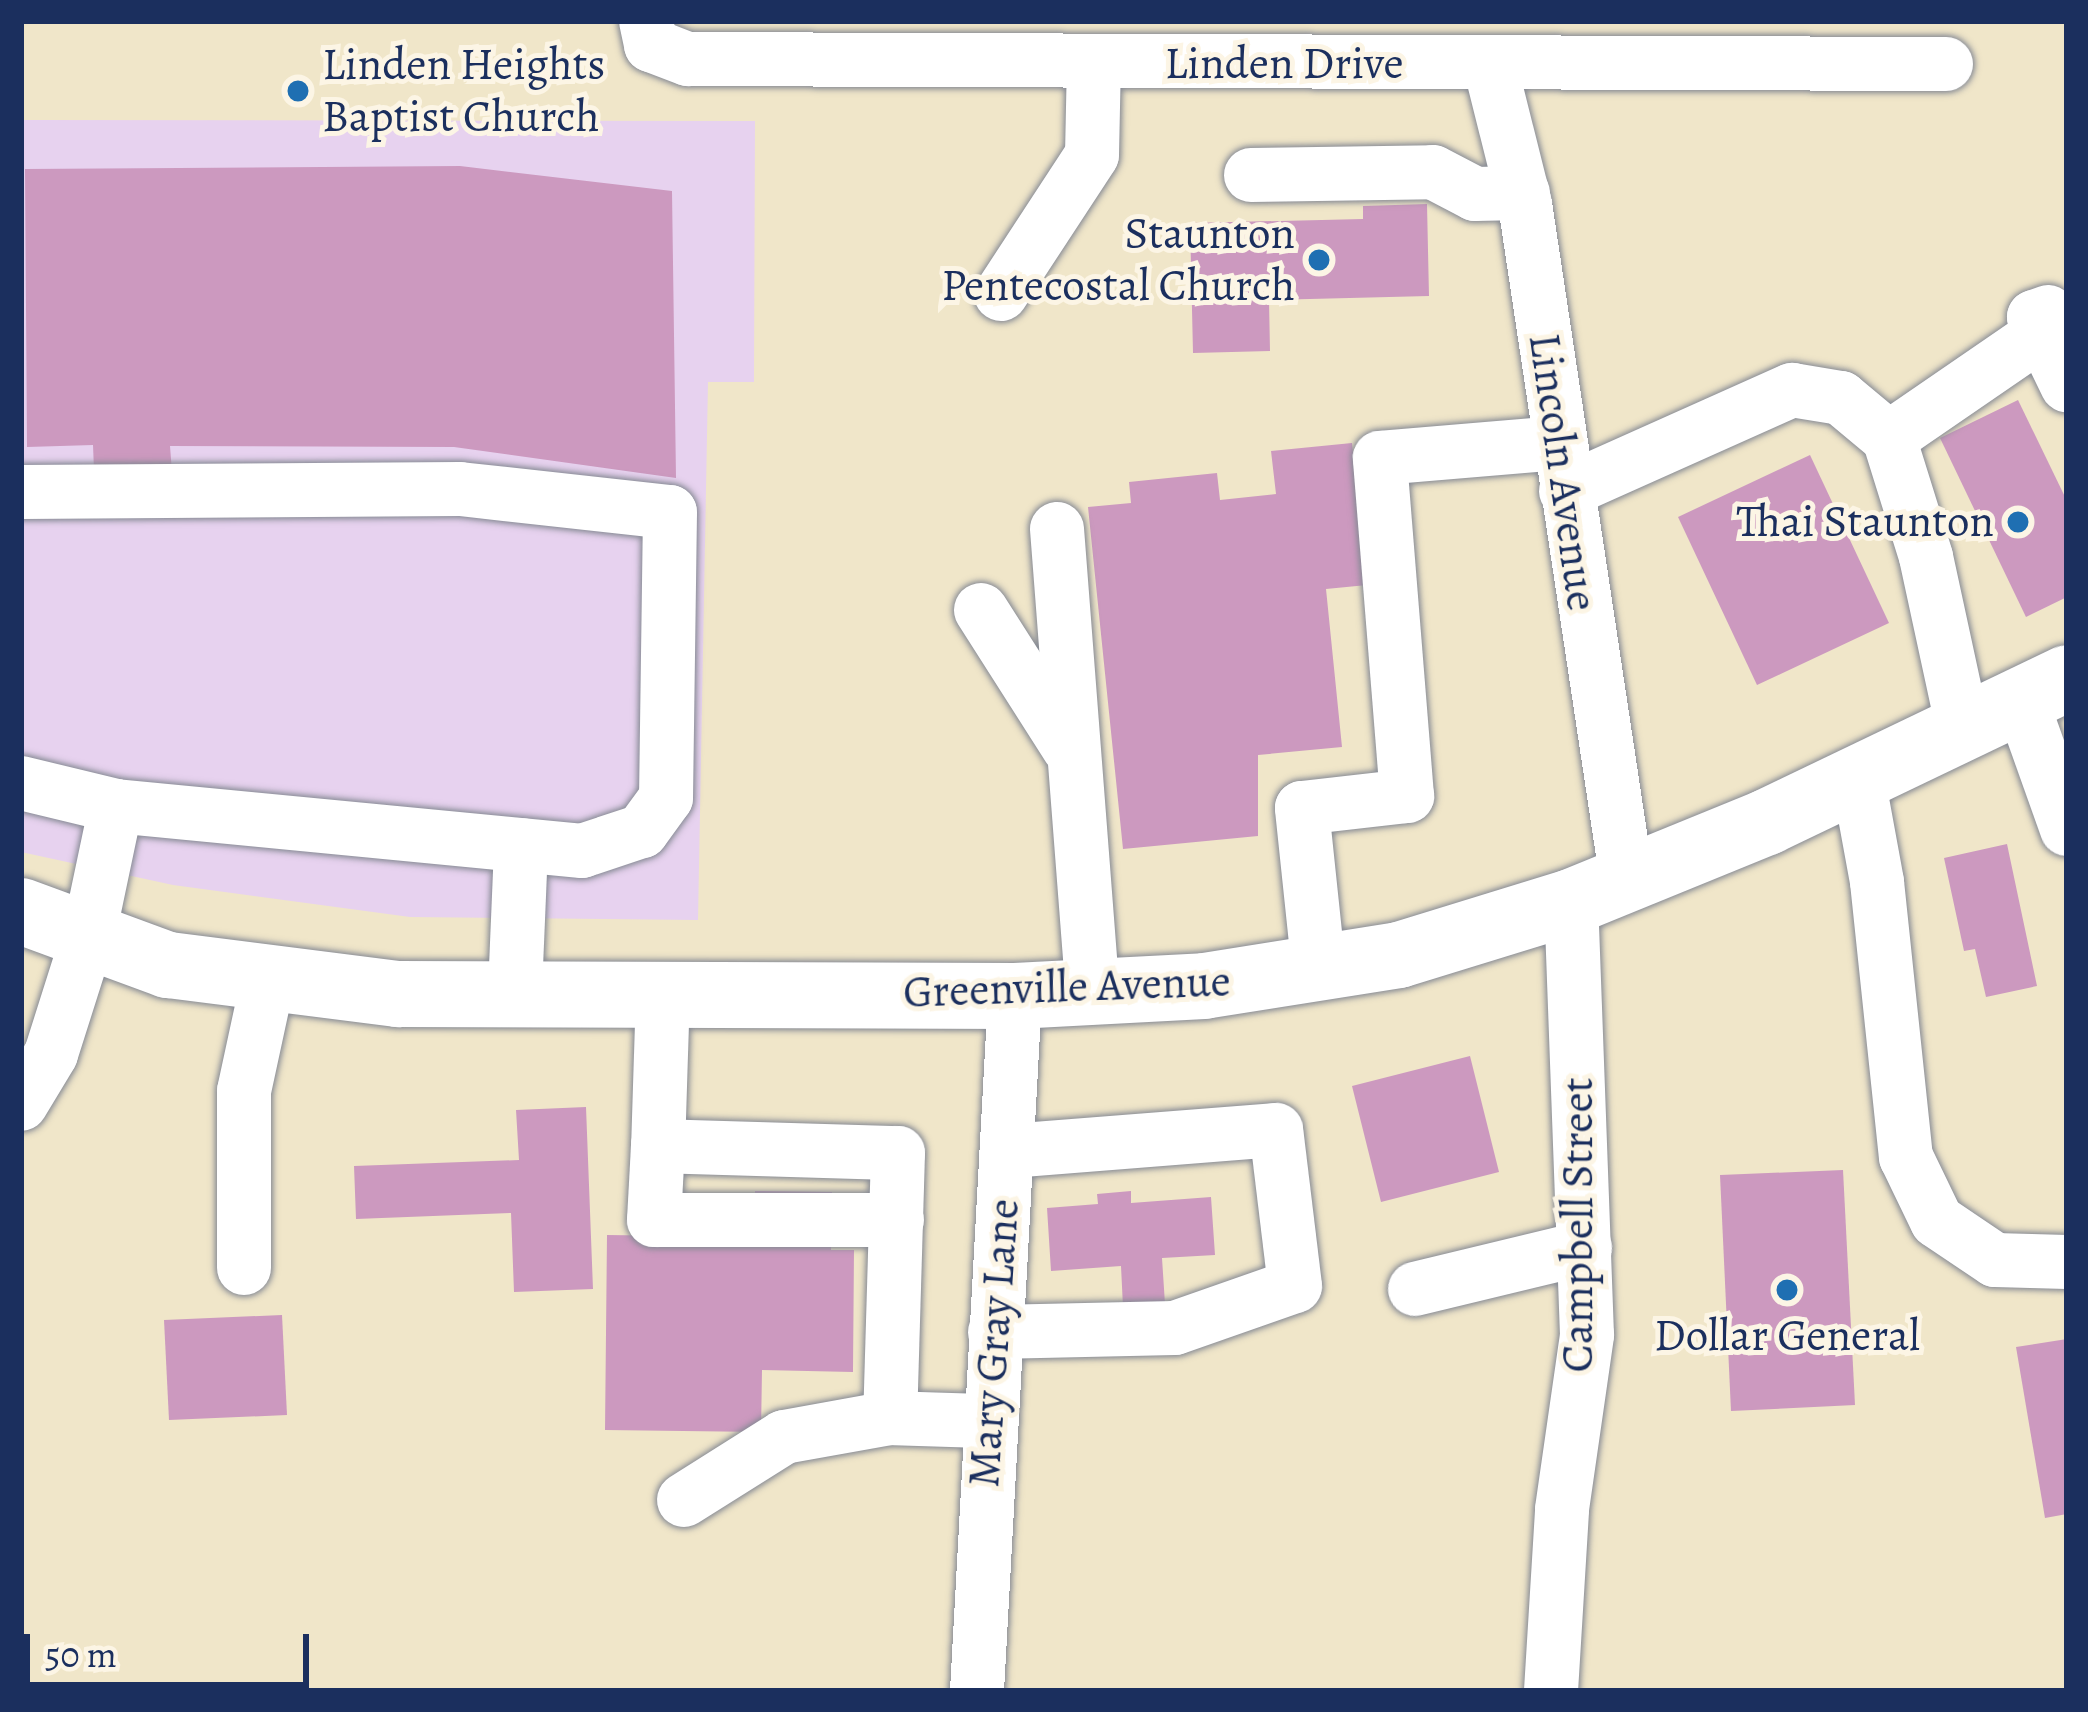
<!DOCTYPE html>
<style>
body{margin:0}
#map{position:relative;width:2088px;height:1712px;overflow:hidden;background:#f0e6c9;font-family:Alegreya,serif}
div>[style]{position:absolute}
.built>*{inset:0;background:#e7d2ef}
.building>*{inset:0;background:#cc99bf}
.roads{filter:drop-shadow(0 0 3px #868a94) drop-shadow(0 0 3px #868a94)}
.minor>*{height:54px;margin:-27px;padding:0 27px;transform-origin:27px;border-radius:27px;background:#fff}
.major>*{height:66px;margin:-33px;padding:0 33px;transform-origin:33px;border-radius:33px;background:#fff}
.dots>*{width:33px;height:33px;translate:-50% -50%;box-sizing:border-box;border:6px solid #fcf5e5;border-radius:50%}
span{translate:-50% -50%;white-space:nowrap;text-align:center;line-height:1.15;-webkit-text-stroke:10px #fcf5e5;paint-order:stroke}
.street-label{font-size:45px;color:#1b2f5e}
.poi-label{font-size:45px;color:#1b2f5e}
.left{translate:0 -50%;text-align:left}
.right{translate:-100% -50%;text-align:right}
.frame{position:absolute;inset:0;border:24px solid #1b2f5e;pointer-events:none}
.scale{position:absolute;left:24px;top:1634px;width:285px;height:54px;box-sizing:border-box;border:6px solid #1b2f5e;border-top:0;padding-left:15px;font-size:36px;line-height:42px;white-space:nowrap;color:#1b2f5e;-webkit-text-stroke:9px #fcf5e5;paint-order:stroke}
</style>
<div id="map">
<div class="built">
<i style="clip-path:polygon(21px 120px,755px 121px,754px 382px,708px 382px,698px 920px,410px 917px,173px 885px,21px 852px)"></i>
</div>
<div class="building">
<i style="clip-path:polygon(460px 166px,672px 191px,676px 478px,454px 447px,170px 446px,172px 472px,94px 470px,93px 445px,27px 447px,25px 169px)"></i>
<i style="clip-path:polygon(1427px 204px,1429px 296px,1269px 300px,1270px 351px,1193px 353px,1190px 223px,1363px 219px,1363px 206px)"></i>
<i style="clip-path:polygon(2018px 400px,2067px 501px,2067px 597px,2026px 617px,1940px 438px)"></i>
<i style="clip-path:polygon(1352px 443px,1367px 585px,1326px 589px,1342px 747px,1258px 755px,1258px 836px,1123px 849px,1088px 507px,1131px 503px,1129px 482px,1217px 473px,1220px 500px,1276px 494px,1271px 451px)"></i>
<i style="clip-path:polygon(1810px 455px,1889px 623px,1757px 685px,1678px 517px)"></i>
<i style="clip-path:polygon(2007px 844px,2037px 986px,1986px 997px,1975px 949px,1964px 951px,1944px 858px)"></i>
<i style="clip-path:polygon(1470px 1056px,1499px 1172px,1381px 1202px,1352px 1086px)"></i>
<i style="clip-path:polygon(586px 1107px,593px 1289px,514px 1292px,511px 1213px,356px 1219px,354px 1166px,519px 1160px,516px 1110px)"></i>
<i style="clip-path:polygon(1843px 1170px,1855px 1405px,1731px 1411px,1720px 1175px)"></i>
<i style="clip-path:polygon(755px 1191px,832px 1192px,831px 1250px,854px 1250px,853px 1372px,762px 1370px,761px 1432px,605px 1430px,607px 1235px,755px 1237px)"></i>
<i style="clip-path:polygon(1131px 1191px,1131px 1203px,1211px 1197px,1215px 1255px,1162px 1258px,1165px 1304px,1123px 1307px,1121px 1266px,1051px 1271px,1047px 1208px,1098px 1204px,1097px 1194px)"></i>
<i style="clip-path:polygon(282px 1315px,287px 1415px,169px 1420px,164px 1320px)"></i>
<i style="clip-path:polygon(2067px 1339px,2067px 1514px,2045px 1518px,2016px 1347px)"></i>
</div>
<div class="roads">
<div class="minor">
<i style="left:646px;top:21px;width:25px;rotate:78deg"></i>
<i style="left:651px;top:45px;width:40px;rotate:21deg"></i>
<i style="left:688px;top:59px;width:1258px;rotate:0.23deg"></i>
<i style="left:1490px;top:65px;width:143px;rotate:75.9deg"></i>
<i style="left:1525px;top:204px;width:685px;rotate:81.43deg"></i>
<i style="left:1251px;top:175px;width:182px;rotate:-0.9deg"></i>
<i style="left:1433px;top:172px;width:47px;rotate:27.6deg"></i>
<i style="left:1475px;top:194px;width:48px;rotate:-1.2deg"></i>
<i style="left:1001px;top:294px;width:166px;rotate:-56.8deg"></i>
<i style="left:1092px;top:155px;width:93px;rotate:-88.8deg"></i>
<i style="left:2048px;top:312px;width:15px;rotate:160deg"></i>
<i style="left:2034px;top:317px;width:76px;rotate:64.1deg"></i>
<i style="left:1889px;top:438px;width:186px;rotate:-34.5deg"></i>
<i style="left:1566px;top:491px;width:248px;rotate:-24.1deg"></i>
<i style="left:1792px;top:390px;width:50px;rotate:9.3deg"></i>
<i style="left:1841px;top:398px;width:62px;rotate:39.8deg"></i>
<i style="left:1889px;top:438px;width:125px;rotate:72.7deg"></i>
<i style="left:1926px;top:557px;width:175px;rotate:77.8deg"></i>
<i style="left:21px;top:492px;width:439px;rotate:-0.4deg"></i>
<i style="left:460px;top:489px;width:211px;rotate:6.3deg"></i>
<i style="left:670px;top:512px;width:286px;rotate:90.8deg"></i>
<i style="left:666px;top:798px;width:41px;rotate:126deg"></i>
<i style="left:642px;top:831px;width:63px;rotate:161.6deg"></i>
<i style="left:582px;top:851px;width:468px;rotate:-174.5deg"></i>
<i style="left:116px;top:806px;width:131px;rotate:101.9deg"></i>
<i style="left:89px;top:934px;width:126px;rotate:107.6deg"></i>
<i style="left:51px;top:1054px;width:58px;rotate:121deg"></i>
<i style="left:1057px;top:529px;width:465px;rotate:85.6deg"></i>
<i style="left:981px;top:610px;width:164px;rotate:57.5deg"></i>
<i style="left:2021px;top:700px;width:137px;rotate:70.4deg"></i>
<i style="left:1858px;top:778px;width:106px;rotate:79.6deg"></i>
<i style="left:1877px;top:882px;width:277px;rotate:84deg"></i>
<i style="left:1906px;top:1157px;width:71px;rotate:64.2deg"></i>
<i style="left:1937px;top:1221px;width:70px;rotate:33.9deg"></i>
<i style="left:1995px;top:1260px;width:72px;rotate:1.6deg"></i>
<i style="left:21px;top:783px;width:98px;rotate:13.6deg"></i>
<i style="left:1319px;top:971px;width:164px;rotate:-96deg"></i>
<i style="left:1302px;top:808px;width:106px;rotate:-6.5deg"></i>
<i style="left:1407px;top:796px;width:339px;rotate:-94.6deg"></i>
<i style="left:1380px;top:458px;width:179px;rotate:-4.8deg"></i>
<i style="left:515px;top:991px;width:146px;rotate:-87.6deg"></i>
<i style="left:663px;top:991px;width:155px;rotate:91.8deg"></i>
<i style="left:658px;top:1146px;width:240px;rotate:1.7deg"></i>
<i style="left:898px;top:1153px;width:265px;rotate:91.7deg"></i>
<i style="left:890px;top:1418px;width:98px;rotate:1.8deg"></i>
<i style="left:658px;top:1146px;width:74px;rotate:93.1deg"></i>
<i style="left:654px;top:1220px;width:243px"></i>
<i style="left:244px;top:1268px;width:177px;rotate:-90deg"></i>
<i style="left:244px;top:1091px;width:114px;rotate:-77.8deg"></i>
<i style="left:1415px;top:1289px;width:175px;rotate:-13.6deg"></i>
<i style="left:995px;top:1332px;width:180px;rotate:-1.3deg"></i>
<i style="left:1175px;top:1328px;width:127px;rotate:-19.3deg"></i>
<i style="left:1295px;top:1286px;width:157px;rotate:-96.9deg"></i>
<i style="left:1276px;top:1130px;width:269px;rotate:175.5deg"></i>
<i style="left:684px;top:1500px;width:118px;rotate:-32.2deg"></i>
<i style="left:784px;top:1437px;width:108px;rotate:-10.2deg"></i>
<i style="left:977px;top:1691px;width:696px;rotate:-86.87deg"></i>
<i style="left:1551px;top:1691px;width:182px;rotate:-86.5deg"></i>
<i style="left:1562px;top:1509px;width:176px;rotate:-81.8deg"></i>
<i style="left:1587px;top:1335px;width:433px;rotate:-92.1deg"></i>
</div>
<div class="major">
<i style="left:21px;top:911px;width:157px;rotate:20.2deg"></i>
<i style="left:168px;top:965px;width:232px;rotate:7.2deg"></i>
<i style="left:398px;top:994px;width:617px;rotate:0.19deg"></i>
<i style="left:1015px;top:996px;width:189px;rotate:-3deg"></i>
<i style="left:1204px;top:986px;width:197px;rotate:-9deg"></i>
<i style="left:1399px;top:955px;width:180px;rotate:-17.1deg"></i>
<i style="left:1571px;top:902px;width:212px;rotate:-22.2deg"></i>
<i style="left:1767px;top:822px;width:333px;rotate:-25.6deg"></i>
</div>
</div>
<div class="dots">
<i style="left:298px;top:91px;background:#1f6fb2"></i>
<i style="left:1319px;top:260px;background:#1f6fb2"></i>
<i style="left:2018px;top:522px;background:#1f6fb2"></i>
<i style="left:1787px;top:1290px;background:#1f6fb2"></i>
</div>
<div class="street-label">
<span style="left:1284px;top:64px">Linden Drive</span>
<span style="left:1563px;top:472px;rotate:82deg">Lincoln Avenue</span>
<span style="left:1067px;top:987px;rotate:-2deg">Greenville Avenue</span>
<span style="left:1578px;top:1225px;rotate:-90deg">Campbell Street</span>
<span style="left:994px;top:1343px;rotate:-86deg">Mary Gray Lane</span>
</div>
<div class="poi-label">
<span class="left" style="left:322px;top:91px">Linden Heights<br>Baptist Church</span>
<span class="right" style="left:1295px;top:260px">Staunton<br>Pentecostal Church</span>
<span class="right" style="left:1994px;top:522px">Thai Staunton</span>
<span style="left:1787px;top:1336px">Dollar General</span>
</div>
<div class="frame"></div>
<div class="scale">50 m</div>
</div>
